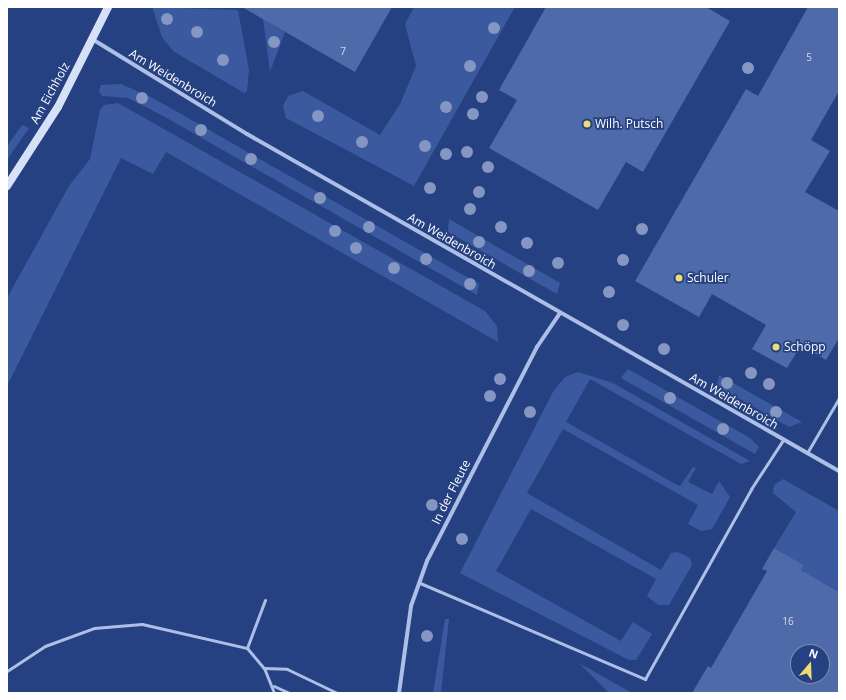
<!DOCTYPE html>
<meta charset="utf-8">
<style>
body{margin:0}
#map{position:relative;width:846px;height:700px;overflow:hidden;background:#264181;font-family:"Open Sans",sans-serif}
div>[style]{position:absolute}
.green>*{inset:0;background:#3a599e}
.building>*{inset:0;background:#4e6aa9}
.service>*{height:3px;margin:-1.5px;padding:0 1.5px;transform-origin:1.5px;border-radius:1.5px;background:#adbfe6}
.minor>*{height:4px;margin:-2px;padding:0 2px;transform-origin:2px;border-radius:2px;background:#adbfe6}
.secondary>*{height:8px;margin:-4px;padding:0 4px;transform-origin:4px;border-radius:4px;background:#d6e0f6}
.trees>*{width:12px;height:12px;margin:-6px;border-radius:50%;background:#8496c1}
.dots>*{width:11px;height:11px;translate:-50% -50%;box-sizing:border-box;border:2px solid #264181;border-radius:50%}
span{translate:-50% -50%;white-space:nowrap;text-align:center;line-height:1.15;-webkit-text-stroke:3.5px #264181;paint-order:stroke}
.number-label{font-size:10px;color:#d3daea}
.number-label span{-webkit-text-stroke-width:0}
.street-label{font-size:12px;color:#fff}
.poi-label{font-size:12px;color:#fff}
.left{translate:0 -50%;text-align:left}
.frame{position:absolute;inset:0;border:8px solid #fff;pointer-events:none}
.north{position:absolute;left:790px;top:644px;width:40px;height:40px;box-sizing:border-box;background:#264181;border:1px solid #7d8db3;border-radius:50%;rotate:19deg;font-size:11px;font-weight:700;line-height:16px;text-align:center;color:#fff}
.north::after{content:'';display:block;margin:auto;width:14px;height:18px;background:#efdc72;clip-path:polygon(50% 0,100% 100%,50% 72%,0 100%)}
</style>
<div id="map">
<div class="green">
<i style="clip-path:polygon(152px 7px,238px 10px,249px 70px,247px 91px,244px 93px,173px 51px,162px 37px)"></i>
<i style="clip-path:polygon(414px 7px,515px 7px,414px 186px,286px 118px,283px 106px,288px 96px,303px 91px,380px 135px,400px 104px,416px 66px,405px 24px)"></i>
<i style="clip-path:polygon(263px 19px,285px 32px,270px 72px)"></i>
<i style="clip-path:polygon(121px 84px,153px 98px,479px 284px,477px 295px,165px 117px,128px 98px,102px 96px,99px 91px,101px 85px)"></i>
<i style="clip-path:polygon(118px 103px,485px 311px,497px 326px,498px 342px,166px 152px,153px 174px,121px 158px,7px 386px,7px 298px,69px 186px,90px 159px,100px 110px,104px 105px)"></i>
<i style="clip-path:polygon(22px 125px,29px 128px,7px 160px,7px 146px)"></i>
<i style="clip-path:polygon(449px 219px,560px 283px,557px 294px,448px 232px)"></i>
<i style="clip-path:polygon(628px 369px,750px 438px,759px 447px,755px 454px,621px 378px)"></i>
<i style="clip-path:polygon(578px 372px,613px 383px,750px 461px,741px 464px,590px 379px,566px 422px,677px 485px,680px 486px,693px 467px,696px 468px,688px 482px,712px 494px,719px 481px,730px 497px,712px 529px,701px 531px,688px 524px,698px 505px,563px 429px,527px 493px,661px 570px,671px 553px,678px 552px,690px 558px,692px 565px,669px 605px,658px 605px,647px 596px,656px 579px,531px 509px,496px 571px,621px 641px,633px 622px,652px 634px,636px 660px,629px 660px,460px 573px,554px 390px,565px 377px)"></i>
<i style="clip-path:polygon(719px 375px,802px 422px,789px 427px,717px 386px)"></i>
<i style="clip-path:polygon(783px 479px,839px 511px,839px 592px,801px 570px,804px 565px,774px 548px,796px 512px,773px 493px,774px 485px)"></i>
<i style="clip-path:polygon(445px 619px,449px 619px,441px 693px,433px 693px)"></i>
<i style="clip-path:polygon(579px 663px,632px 693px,609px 693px)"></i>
</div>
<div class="building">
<i style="clip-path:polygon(242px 7px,392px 7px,355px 72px)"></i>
<i style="clip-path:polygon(546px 7px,706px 7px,730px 21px,643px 172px,626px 162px,598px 210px,489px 148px,517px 100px,499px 90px)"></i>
<i style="clip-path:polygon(808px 7px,839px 7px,839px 91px,811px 140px,830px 151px,805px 192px,839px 211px,839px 338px,826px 360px,801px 345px,787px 368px,752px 349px,766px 325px,712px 294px,699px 317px,635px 281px,746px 89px,758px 96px)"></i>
<i style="clip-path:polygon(evenodd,774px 548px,804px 565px,801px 570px,839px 592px,839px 693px,692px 693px,708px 666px,711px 668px,767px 571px,762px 569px,774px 548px,798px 652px,822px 652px,822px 676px,798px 676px,798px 652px)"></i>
</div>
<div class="service">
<i style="left:807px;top:453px;width:64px;rotate:-59.8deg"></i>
<i style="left:420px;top:583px;width:245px;rotate:23.1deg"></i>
<i style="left:645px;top:679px;width:218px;rotate:-60.8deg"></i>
<i style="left:751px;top:489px;width:59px;rotate:-56.9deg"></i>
<i style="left:265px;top:600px;width:51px;rotate:110.6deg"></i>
<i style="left:247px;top:648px;width:26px;rotate:50deg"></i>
<i style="left:264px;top:668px;width:27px;rotate:68deg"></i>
<i style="left:264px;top:668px;width:23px;rotate:2deg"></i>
<i style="left:287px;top:669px;width:55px;rotate:25.6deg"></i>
<i style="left:7px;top:671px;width:45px;rotate:-33.3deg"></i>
<i style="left:45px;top:646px;width:52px;rotate:-20.2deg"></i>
<i style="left:94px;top:628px;width:48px;rotate:-4.8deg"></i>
<i style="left:142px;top:624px;width:108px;rotate:12.9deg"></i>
<i style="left:274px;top:686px;width:17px;rotate:25deg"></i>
</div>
<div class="minor">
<i style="left:92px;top:39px;width:182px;rotate:31.5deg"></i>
<i style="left:247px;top:134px;width:681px;rotate:29.65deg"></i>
<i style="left:399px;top:693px;width:88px;rotate:-82.1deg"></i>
<i style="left:411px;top:606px;width:48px;rotate:-70.4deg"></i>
<i style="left:427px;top:561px;width:241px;rotate:-62.8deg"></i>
<i style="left:537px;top:347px;width:41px;rotate:-55.9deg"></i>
</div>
<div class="secondary">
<i style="left:7px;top:186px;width:94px;rotate:-57.2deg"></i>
<i style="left:58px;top:107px;width:112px;rotate:-63.4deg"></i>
</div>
<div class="trees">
<i style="left:167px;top:19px"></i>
<i style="left:494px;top:28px"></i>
<i style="left:197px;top:32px"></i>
<i style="left:274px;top:42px"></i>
<i style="left:223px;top:60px"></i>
<i style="left:470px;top:66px"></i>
<i style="left:748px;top:68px"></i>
<i style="left:482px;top:97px"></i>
<i style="left:142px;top:98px"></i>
<i style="left:446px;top:107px"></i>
<i style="left:473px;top:114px"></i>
<i style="left:318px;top:116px"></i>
<i style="left:201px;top:130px"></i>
<i style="left:362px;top:142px"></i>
<i style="left:425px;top:146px"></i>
<i style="left:467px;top:152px"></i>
<i style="left:446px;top:154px"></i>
<i style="left:251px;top:159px"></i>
<i style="left:488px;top:167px"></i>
<i style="left:430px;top:188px"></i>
<i style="left:479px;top:192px"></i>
<i style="left:320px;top:198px"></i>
<i style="left:470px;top:209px"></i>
<i style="left:369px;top:227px"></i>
<i style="left:501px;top:227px"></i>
<i style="left:642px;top:229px"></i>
<i style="left:335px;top:231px"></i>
<i style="left:479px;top:242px"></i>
<i style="left:527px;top:243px"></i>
<i style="left:356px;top:248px"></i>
<i style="left:426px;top:259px"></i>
<i style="left:623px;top:260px"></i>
<i style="left:558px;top:263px"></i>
<i style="left:394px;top:268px"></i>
<i style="left:529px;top:271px"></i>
<i style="left:470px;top:284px"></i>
<i style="left:609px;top:292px"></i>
<i style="left:623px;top:325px"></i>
<i style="left:664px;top:349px"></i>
<i style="left:751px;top:373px"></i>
<i style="left:500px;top:379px"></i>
<i style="left:727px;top:383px"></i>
<i style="left:769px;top:384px"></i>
<i style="left:490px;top:396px"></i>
<i style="left:670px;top:398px"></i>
<i style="left:530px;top:412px"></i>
<i style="left:776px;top:412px"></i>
<i style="left:723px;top:429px"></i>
<i style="left:432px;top:505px"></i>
<i style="left:462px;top:539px"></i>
<i style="left:427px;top:636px"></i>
</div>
<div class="dots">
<i style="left:587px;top:124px;background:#efdc72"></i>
<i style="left:679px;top:278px;background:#efdc72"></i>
<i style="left:776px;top:347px;background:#efdc72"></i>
</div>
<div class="number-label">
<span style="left:343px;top:52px">7</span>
<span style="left:809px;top:58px">5</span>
<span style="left:788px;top:622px">16</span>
</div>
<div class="street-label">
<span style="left:173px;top:78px;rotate:31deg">Am Weidenbroich</span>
<span style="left:50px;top:93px;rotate:-61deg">Am Eichholz</span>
<span style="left:452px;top:241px;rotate:30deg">Am Weidenbroich</span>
<span style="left:734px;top:401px;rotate:30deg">Am Weidenbroich</span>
<span style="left:451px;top:492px;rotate:-63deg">In der Fleute</span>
</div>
<div class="poi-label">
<span class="left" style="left:595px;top:124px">Wilh. Putsch</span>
<span class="left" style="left:687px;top:278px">Schuler</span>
<span class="left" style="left:784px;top:347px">Schöpp</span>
</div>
<div class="frame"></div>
<div class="north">N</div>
</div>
